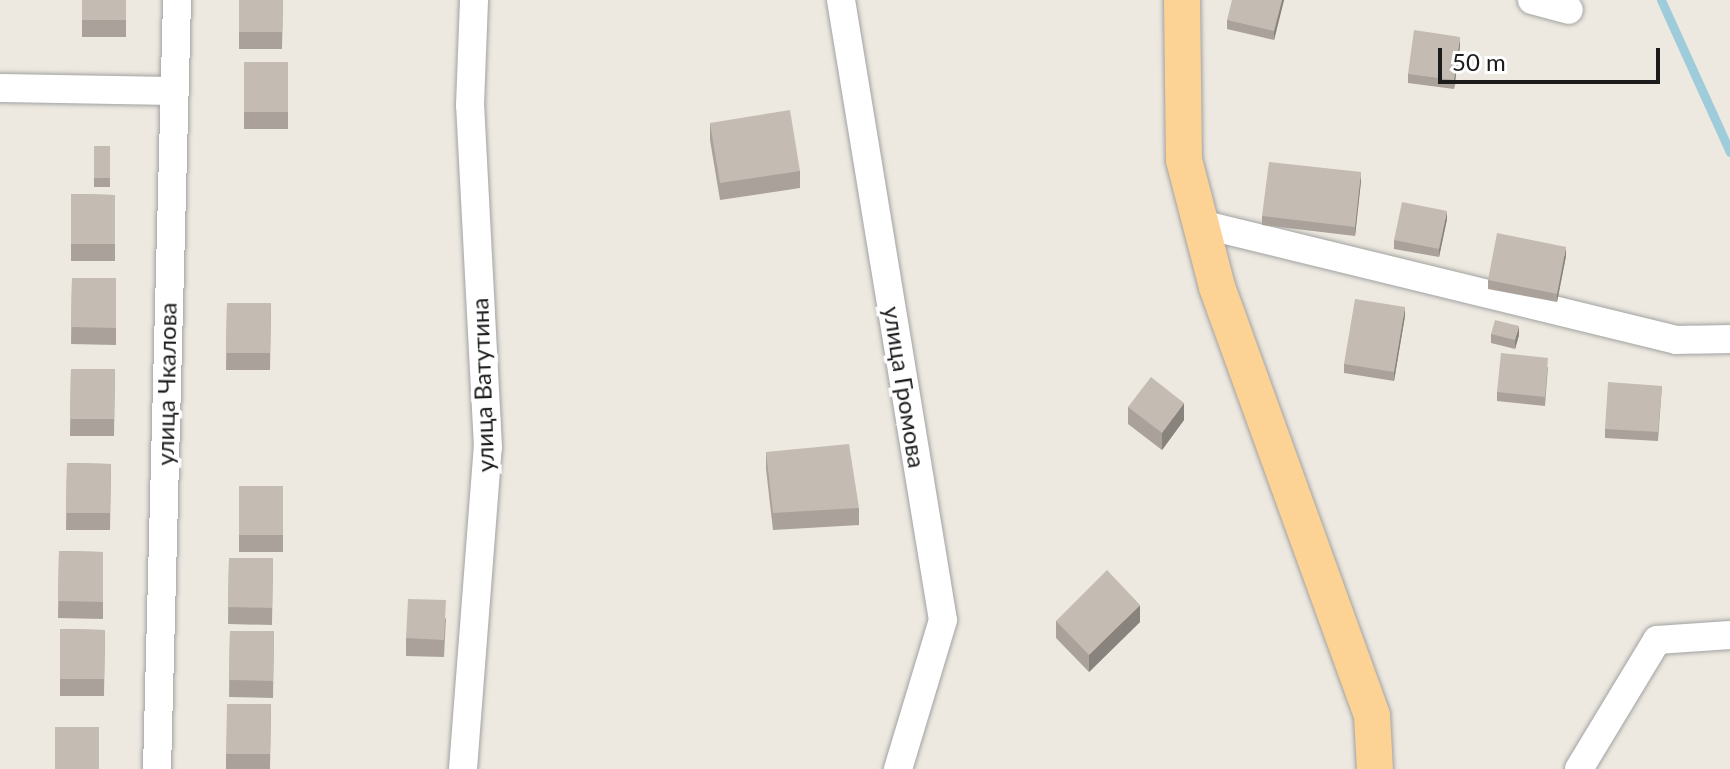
<!DOCTYPE html>
<meta charset="utf-8">
<style>
body{margin:0}
#map{position:relative;width:1730px;height:769px;overflow:hidden;background:#ede9e0;font-family:Lato,sans-serif}
div>[style]{position:absolute}
.stream>*{height:9px;margin:-4.5px;padding:0 4.5px;transform-origin:4.5px;border-radius:4.5px;background:#9fccdb}
.roads{filter:drop-shadow(0 0 2px #a2a2a2) drop-shadow(0 0 2px #a2a2a2)}
.minor>*{height:28px;margin:-14px;padding:0 14px;transform-origin:14px;border-radius:14px;background:#fff}
.major>*{height:36px;margin:-18px;padding:0 18px;transform-origin:18px;border-radius:18px;background:#fcd395}
.wall>*{inset:0;background:#a9a19a}
.shaded-wall>*{inset:0;background:#89837d}
.building>*{inset:0;background:#c4bbb3}
span{translate:-50% -50%;white-space:nowrap;text-align:center;line-height:1.15;-webkit-text-stroke:7px #fff;paint-order:stroke}
.street-label{font-size:24px;color:#1b1b1b}
.scale{position:absolute;left:1438px;top:48px;width:222px;height:36px;box-sizing:border-box;border:4px solid #1b1b1b;border-top:0;padding-left:10px;font-size:24px;line-height:28px;white-space:nowrap;color:#1b1b1b;-webkit-text-stroke:6px #fff;paint-order:stroke}
</style>
<div id="map">
<div class="stream">
<i style="left:1661px;top:0;width:167px;rotate:65.6deg"></i>
</div>
<div class="roads">
<div class="minor">
<i style="left:841px;top:0;width:628px;rotate:80.66deg"></i>
<i style="left:943px;top:620px;width:156px;rotate:106.8deg"></i>
<i style="left:1532px;top:0;width:38px;rotate:15deg"></i>
<i style="left:0;top:88px;width:173px;rotate:1deg"></i>
<i style="left:1201px;top:224px;width:489px;rotate:13.7deg"></i>
<i style="left:1676px;top:340px;width:54px;rotate:-1.1deg"></i>
<i style="left:157px;top:769px;width:769px;rotate:-88.51deg"></i>
<i style="left:463px;top:769px;width:323px;rotate:-85.6deg"></i>
<i style="left:488px;top:447px;width:342px;rotate:-93deg"></i>
<i style="left:470px;top:105px;width:105px;rotate:-87.8deg"></i>
<i style="left:1579px;top:769px;width:151px;rotate:-58.8deg"></i>
<i style="left:1657px;top:640px;width:73px;rotate:-3.9deg"></i>
</div>
<div class="major">
<i style="left:1182px;top:0;width:160px;rotate:89.3deg"></i>
<i style="left:1184px;top:160px;width:131px;rotate:75.4deg"></i>
<i style="left:1217px;top:287px;width:456px;rotate:70.1deg"></i>
<i style="left:1372px;top:716px;width:53px;rotate:86.8deg"></i>
</div>
</div>
<div class="wall">
<i style="clip-path:polygon(82px 0,126px 0,126px 37px,82px 37px)"></i>
<i style="clip-path:polygon(239px 0,283px 0,282px 49px,239px 49px)"></i>
<i style="clip-path:polygon(1284px 0,1274px 40px,1227px 29px,1227px 20px)"></i>
<i style="clip-path:polygon(1460px 46px,1454px 89px,1408px 83px,1408px 74px)"></i>
<i style="clip-path:polygon(244px 62px,288px 62px,288px 129px,244px 129px)"></i>
<i style="clip-path:polygon(710px 123px,800px 171px,800px 188px,720px 200px,710px 140px)"></i>
<i style="clip-path:polygon(94px 146px,110px 146px,110px 187px,94px 187px)"></i>
<i style="clip-path:polygon(1361px 181px,1355px 236px,1262px 225px,1262px 216px)"></i>
<i style="clip-path:polygon(71px 194px,115px 195px,115px 261px,71px 261px)"></i>
<i style="clip-path:polygon(1447px 219px,1439px 257px,1394px 249px,1394px 240px)"></i>
<i style="clip-path:polygon(1566px 256px,1557px 302px,1488px 289px,1488px 280px)"></i>
<i style="clip-path:polygon(72px 278px,116px 278px,116px 345px,71px 344px)"></i>
<i style="clip-path:polygon(227px 303px,271px 303px,270px 370px,226px 370px)"></i>
<i style="clip-path:polygon(1405px 316px,1394px 381px,1344px 373px,1344px 364px)"></i>
<i style="clip-path:polygon(1491px 334px,1519px 335px,1515px 349px,1491px 343px)"></i>
<i style="clip-path:polygon(1548px 367px,1545px 406px,1497px 401px,1497px 392px)"></i>
<i style="clip-path:polygon(71px 369px,115px 369px,114px 436px,70px 436px)"></i>
<i style="clip-path:polygon(1662px 386px,1658px 441px,1605px 438px,1605px 429px)"></i>
<i style="clip-path:polygon(1128px 407px,1184px 420px,1162px 450px,1128px 424px)"></i>
<i style="clip-path:polygon(766px 452px,859px 508px,859px 525px,773px 530px,766px 469px)"></i>
<i style="clip-path:polygon(67px 463px,111px 464px,110px 530px,66px 530px)"></i>
<i style="clip-path:polygon(239px 486px,283px 486px,283px 552px,239px 552px)"></i>
<i style="clip-path:polygon(59px 551px,103px 552px,103px 619px,58px 618px)"></i>
<i style="clip-path:polygon(229px 558px,273px 558px,272px 625px,228px 624px)"></i>
<i style="clip-path:polygon(446px 618px,444px 657px,406px 656px,406px 638px)"></i>
<i style="clip-path:polygon(1056px 621px,1140px 622px,1089px 672px,1056px 638px)"></i>
<i style="clip-path:polygon(60px 629px,105px 630px,104px 696px,60px 696px)"></i>
<i style="clip-path:polygon(230px 631px,274px 631px,273px 698px,229px 697px)"></i>
<i style="clip-path:polygon(271px 704px,270px 769px,226px 769px,226px 754px)"></i>
</div>
<div class="shaded-wall">
<i style="clip-path:polygon(1282px 0,1284px 0,1274px 40px,1274px 31px)"></i>
<i style="clip-path:polygon(1460px 37px,1460px 46px,1454px 89px,1454px 80px)"></i>
<i style="clip-path:polygon(1361px 172px,1361px 181px,1355px 236px,1355px 227px)"></i>
<i style="clip-path:polygon(1447px 211px,1447px 219px,1439px 257px,1439px 249px)"></i>
<i style="clip-path:polygon(1566px 247px,1566px 256px,1557px 302px,1557px 294px)"></i>
<i style="clip-path:polygon(1405px 307px,1405px 316px,1394px 381px,1394px 372px)"></i>
<i style="clip-path:polygon(1519px 326px,1519px 335px,1515px 349px,1515px 340px)"></i>
<i style="clip-path:polygon(1184px 403px,1184px 420px,1162px 450px,1162px 433px)"></i>
<i style="clip-path:polygon(1140px 605px,1140px 622px,1089px 672px,1089px 655px)"></i>
</div>
<div class="building">
<i style="clip-path:polygon(82px 0,126px 0,126px 20px,82px 20px)"></i>
<i style="clip-path:polygon(239px 0,283px 0,282px 32px,239px 32px)"></i>
<i style="clip-path:polygon(1232px 0,1282px 0,1274px 31px,1227px 20px)"></i>
<i style="clip-path:polygon(1414px 30px,1460px 37px,1454px 80px,1408px 74px)"></i>
<i style="clip-path:polygon(244px 62px,288px 62px,288px 112px,244px 112px)"></i>
<i style="clip-path:polygon(790px 110px,800px 171px,720px 183px,710px 123px)"></i>
<i style="clip-path:polygon(94px 146px,110px 146px,110px 178px,94px 178px)"></i>
<i style="clip-path:polygon(1269px 162px,1361px 172px,1355px 227px,1262px 216px)"></i>
<i style="clip-path:polygon(71px 194px,115px 195px,115px 244px,71px 244px)"></i>
<i style="clip-path:polygon(1402px 202px,1447px 211px,1439px 249px,1394px 240px)"></i>
<i style="clip-path:polygon(1497px 233px,1566px 247px,1557px 294px,1488px 280px)"></i>
<i style="clip-path:polygon(72px 278px,116px 278px,116px 328px,71px 327px)"></i>
<i style="clip-path:polygon(1355px 299px,1405px 307px,1394px 372px,1344px 364px)"></i>
<i style="clip-path:polygon(227px 303px,271px 303px,270px 353px,226px 353px)"></i>
<i style="clip-path:polygon(1495px 320px,1519px 326px,1515px 340px,1491px 334px)"></i>
<i style="clip-path:polygon(1501px 353px,1548px 358px,1545px 397px,1497px 392px)"></i>
<i style="clip-path:polygon(71px 369px,115px 369px,114px 419px,70px 419px)"></i>
<i style="clip-path:polygon(1151px 377px,1184px 403px,1162px 433px,1128px 407px)"></i>
<i style="clip-path:polygon(1608px 382px,1662px 386px,1658px 432px,1605px 429px)"></i>
<i style="clip-path:polygon(849px 444px,859px 508px,773px 513px,766px 452px)"></i>
<i style="clip-path:polygon(67px 463px,111px 464px,110px 513px,66px 513px)"></i>
<i style="clip-path:polygon(239px 486px,283px 486px,283px 535px,239px 535px)"></i>
<i style="clip-path:polygon(59px 551px,103px 552px,103px 602px,58px 601px)"></i>
<i style="clip-path:polygon(229px 558px,273px 558px,272px 608px,228px 607px)"></i>
<i style="clip-path:polygon(1107px 570px,1140px 605px,1089px 655px,1056px 621px)"></i>
<i style="clip-path:polygon(408px 599px,446px 600px,444px 640px,406px 638px)"></i>
<i style="clip-path:polygon(60px 629px,105px 630px,104px 679px,60px 679px)"></i>
<i style="clip-path:polygon(230px 631px,274px 631px,273px 681px,229px 680px)"></i>
<i style="clip-path:polygon(227px 704px,271px 704px,270px 754px,226px 754px)"></i>
<i style="clip-path:polygon(55px 727px,99px 727px,99px 769px,55px 769px)"></i>
</div>
<div class="street-label">
<span style="left:166px;top:384px;rotate:-89deg">улица Чкалова</span>
<span style="left:482px;top:385px;rotate:-92deg">улица Ватутина</span>
<span style="left:905px;top:387px;rotate:81deg">улица Громова</span>
</div>
<div class="scale">50 m</div>
</div>
